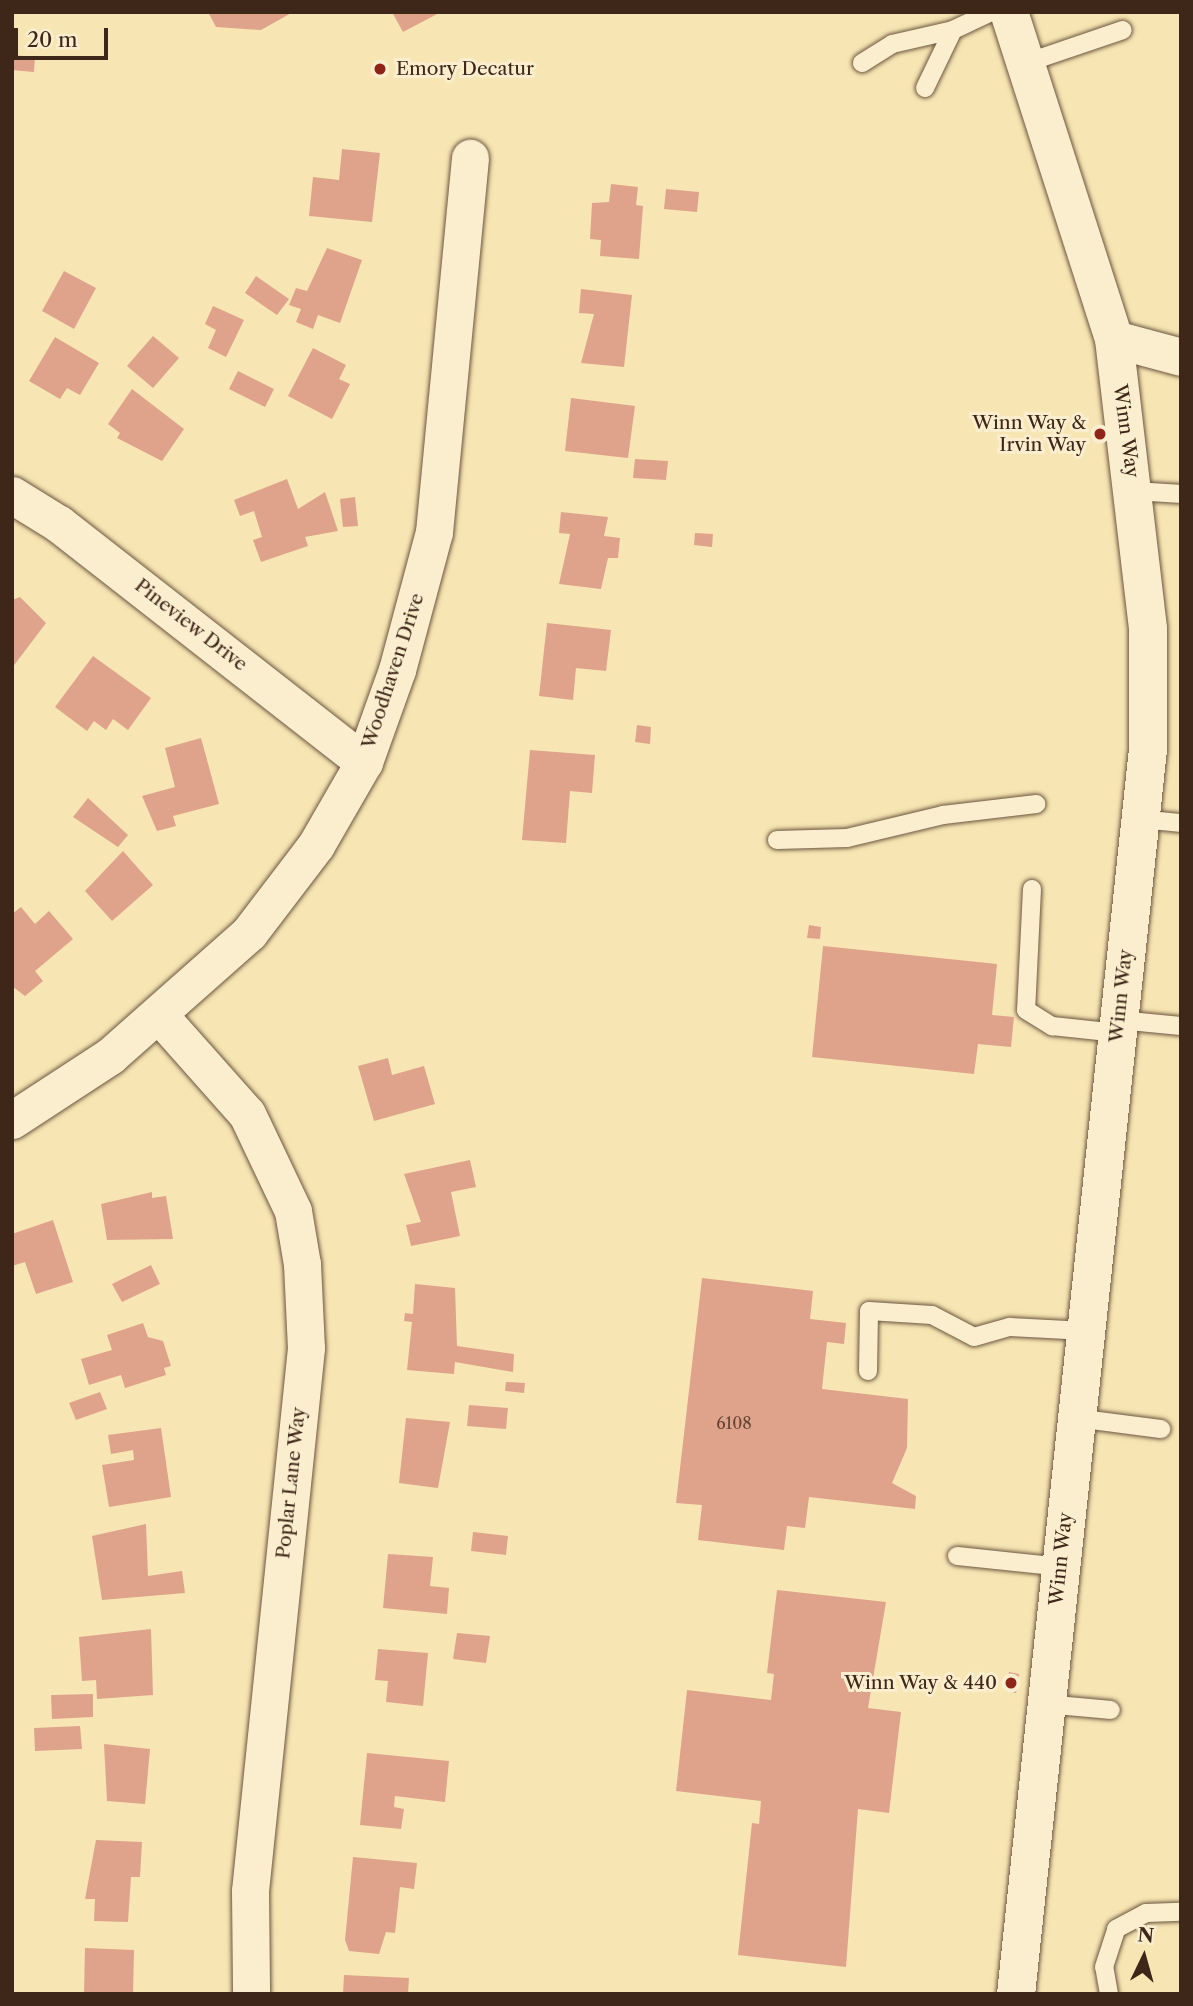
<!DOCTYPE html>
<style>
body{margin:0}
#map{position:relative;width:1193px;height:2006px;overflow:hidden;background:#f7e5b3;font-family:"Libre Caslon Text",serif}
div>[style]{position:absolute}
.building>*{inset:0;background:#dfa38c}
.roads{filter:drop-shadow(0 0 2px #6c563f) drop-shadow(0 0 2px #6c563f)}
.lane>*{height:18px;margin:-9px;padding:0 9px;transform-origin:9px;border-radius:9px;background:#faeece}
.street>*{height:37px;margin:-18.5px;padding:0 18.5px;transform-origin:18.5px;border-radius:18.5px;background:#faeece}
.secondary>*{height:38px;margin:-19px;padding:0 19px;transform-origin:19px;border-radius:19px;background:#faeece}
.dots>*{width:19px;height:19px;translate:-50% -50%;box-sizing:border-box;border:4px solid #faeece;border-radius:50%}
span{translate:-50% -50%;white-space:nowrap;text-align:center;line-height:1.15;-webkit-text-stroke:6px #faeece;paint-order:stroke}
.number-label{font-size:16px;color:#664535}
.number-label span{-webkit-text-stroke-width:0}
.poi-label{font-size:19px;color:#3e2618}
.left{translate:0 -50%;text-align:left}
.right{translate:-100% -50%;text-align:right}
.street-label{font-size:19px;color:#3e2618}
.frame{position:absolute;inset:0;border:14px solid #3e2618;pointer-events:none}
.north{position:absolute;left:1109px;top:1922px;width:70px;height:70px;-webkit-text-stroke:5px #faeece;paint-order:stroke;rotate:5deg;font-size:19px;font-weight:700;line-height:28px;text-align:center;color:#3e2618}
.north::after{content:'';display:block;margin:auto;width:24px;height:32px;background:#3e2618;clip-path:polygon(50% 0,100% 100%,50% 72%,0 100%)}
.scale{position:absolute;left:14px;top:28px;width:94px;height:32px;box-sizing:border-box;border:4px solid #3e2618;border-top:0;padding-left:9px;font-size:21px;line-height:24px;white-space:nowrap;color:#3e2618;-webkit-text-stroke:5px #faeece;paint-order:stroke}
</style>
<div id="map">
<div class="building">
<i style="clip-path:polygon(208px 12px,293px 12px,261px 30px,216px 27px)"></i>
<i style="clip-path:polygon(392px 12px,441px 12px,403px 32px)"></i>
<i style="clip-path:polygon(12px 55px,35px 57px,34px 72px,12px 70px)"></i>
<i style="clip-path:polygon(342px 149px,380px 153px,372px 222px,309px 216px,313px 177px,339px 180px)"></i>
<i style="clip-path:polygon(611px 184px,638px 187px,636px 205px,643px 206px,639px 259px,600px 256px,601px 240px,590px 239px,592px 203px,609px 202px)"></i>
<i style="clip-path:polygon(666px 189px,699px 192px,697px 212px,664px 209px)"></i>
<i style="clip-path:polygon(327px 248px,362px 260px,340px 323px,318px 315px,313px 329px,296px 322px,301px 309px,289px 305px,296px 288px,307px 291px)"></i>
<i style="clip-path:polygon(64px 271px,96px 288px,74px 329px,42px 311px)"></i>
<i style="clip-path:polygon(256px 276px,289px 299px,277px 315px,245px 293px)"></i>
<i style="clip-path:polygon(581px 289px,632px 295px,624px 367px,581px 363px,594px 314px,579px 313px)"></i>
<i style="clip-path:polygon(213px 306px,244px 320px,226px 357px,208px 348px,216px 330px,205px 324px)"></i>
<i style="clip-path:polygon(153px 336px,179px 358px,153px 388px,127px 366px)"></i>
<i style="clip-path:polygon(55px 337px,99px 363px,80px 395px,67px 388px,60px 399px,29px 381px)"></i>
<i style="clip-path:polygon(313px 348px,346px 365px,339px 379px,350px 384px,332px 419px,288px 396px)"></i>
<i style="clip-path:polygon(238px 371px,274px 389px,265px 407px,229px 389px)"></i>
<i style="clip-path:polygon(132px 389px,184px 429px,162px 461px,117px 438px,120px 433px,108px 424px)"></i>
<i style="clip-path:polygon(571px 398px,635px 406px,628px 458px,565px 451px)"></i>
<i style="clip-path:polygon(635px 459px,668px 461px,666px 480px,633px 478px)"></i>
<i style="clip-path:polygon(287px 479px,298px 509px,325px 492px,338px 531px,305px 537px,308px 546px,261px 562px,253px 540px,262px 537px,254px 511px,240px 516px,234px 500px)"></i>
<i style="clip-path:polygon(355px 497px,358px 526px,343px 527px,340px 499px)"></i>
<i style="clip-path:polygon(561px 512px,608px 517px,604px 536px,620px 538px,618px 558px,608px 558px,601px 589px,559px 584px,570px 534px,559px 533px)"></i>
<i style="clip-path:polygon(695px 533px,713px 534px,712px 547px,694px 545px)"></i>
<i style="clip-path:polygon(20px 597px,46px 623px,12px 668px,12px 600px)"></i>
<i style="clip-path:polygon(547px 623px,611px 630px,606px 671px,576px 668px,573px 700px,539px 696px)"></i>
<i style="clip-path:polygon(93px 656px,151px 698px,128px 730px,113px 719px,106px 730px,94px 721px,87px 731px,55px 707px)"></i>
<i style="clip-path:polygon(637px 725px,651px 727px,650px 744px,635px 742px)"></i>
<i style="clip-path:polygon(201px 738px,219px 804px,173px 816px,176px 826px,157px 831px,142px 796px,175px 787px,165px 748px)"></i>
<i style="clip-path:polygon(530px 750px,595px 755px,592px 793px,570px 791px,566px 843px,522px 840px)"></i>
<i style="clip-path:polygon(88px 798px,128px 835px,118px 847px,73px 817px)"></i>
<i style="clip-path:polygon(123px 851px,153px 885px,112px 921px,85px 891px)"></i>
<i style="clip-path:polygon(21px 907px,35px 924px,49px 911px,73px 939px,35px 971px,43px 981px,25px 996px,12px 986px,12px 914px)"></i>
<i style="clip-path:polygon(809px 925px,821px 927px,820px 939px,807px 938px)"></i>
<i style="clip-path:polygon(823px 946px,997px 964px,992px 1015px,1014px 1017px,1011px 1047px,978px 1044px,974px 1074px,812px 1057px)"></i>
<i style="clip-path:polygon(388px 1058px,392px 1075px,424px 1066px,435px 1104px,374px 1121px,358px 1066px)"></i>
<i style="clip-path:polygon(470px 1160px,476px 1187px,451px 1192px,460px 1236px,411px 1246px,406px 1225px,421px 1222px,404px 1174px)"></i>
<i style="clip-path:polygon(152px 1192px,152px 1198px,166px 1196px,173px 1239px,107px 1240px,101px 1204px)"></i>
<i style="clip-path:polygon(53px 1220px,73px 1282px,36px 1294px,25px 1262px,12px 1266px,12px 1234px)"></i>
<i style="clip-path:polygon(151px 1265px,160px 1284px,122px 1302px,112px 1284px)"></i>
<i style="clip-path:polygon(702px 1278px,813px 1291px,810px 1319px,846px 1323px,844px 1344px,827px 1342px,822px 1389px,908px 1399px,907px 1448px,892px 1483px,916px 1496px,915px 1509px,809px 1497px,805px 1528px,787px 1526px,784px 1550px,698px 1540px,702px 1505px,676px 1503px)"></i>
<i style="clip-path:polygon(415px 1284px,455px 1288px,457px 1346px,514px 1354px,513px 1372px,455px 1362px,454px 1374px,407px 1370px,412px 1322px,404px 1321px,405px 1313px,413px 1314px)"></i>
<i style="clip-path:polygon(143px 1323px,148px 1337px,163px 1341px,171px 1366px,164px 1368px,166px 1375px,125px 1388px,121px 1375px,89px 1385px,81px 1359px,112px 1350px,107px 1335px)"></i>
<i style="clip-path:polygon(506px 1382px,525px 1383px,524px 1393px,505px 1391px)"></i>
<i style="clip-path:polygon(100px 1392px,107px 1409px,76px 1420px,69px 1403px)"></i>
<i style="clip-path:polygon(469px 1405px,508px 1408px,506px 1429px,467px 1426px)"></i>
<i style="clip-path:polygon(406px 1418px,450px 1422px,438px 1488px,399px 1483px)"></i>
<i style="clip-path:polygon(161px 1428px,171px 1497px,109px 1507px,102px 1465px,134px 1460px,133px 1450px,111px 1454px,108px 1435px)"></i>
<i style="clip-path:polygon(146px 1524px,148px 1576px,182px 1571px,185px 1593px,102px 1600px,92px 1536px)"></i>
<i style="clip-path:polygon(473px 1532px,508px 1536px,506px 1555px,471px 1551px)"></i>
<i style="clip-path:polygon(388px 1554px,433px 1557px,430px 1586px,449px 1588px,447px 1614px,383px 1608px)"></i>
<i style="clip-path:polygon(777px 1590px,886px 1602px,868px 1708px,901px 1712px,889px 1813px,858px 1809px,846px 1967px,738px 1955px,752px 1823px,759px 1824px,761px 1801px,676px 1791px,687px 1690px,771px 1700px,774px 1674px,767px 1673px)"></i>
<i style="clip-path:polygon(151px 1629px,153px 1695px,97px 1699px,96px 1680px,82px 1681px,79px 1637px)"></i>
<i style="clip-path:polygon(457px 1633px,490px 1636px,486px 1663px,453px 1659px)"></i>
<i style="clip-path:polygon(378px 1649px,428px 1653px,423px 1706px,386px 1702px,388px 1681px,375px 1680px)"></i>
<i style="clip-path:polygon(1009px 1672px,1019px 1674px,1016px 1693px,1006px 1691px)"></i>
<i style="clip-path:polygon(93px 1694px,93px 1717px,52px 1719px,51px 1695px)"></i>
<i style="clip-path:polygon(80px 1726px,82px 1749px,35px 1751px,34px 1728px)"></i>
<i style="clip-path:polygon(104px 1744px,150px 1749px,145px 1804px,107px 1801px)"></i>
<i style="clip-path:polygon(367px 1753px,449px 1761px,445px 1802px,395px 1796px,394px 1807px,404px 1809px,401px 1829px,360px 1825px)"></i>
<i style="clip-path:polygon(96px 1840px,142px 1842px,140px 1877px,131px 1877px,128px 1922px,94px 1921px,95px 1899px,85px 1899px)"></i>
<i style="clip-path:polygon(353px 1857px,417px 1863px,414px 1889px,400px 1887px,395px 1933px,386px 1932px,379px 1954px,349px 1951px,345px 1940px)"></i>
<i style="clip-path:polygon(85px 1948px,134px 1950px,133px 1994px,84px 1994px)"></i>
<i style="clip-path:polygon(344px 1975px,409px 1978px,408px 1994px,343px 1994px)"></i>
</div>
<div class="roads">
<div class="lane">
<i style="left:862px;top:63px;width:36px;rotate:-32deg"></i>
<i style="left:892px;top:44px;width:63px;rotate:-12.9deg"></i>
<i style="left:1026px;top:63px;width:102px;rotate:-18.8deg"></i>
<i style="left:925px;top:88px;width:64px;rotate:-64.2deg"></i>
<i style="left:953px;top:30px;width:42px;rotate:-25.3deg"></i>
<i style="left:1135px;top:491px;width:46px;rotate:3.7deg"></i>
<i style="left:1140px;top:819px;width:41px;rotate:5.6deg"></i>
<i style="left:777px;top:840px;width:70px;rotate:-1.6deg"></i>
<i style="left:847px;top:838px;width:99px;rotate:-13.5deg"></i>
<i style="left:943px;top:815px;width:94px;rotate:-6.7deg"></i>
<i style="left:1032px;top:889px;width:121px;rotate:92.8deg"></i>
<i style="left:1026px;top:1010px;width:31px;rotate:32deg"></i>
<i style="left:1052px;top:1026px;width:66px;rotate:6.1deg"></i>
<i style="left:1119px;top:1020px;width:62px;rotate:5.5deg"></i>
<i style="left:868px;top:1371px;width:60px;rotate:-89deg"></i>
<i style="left:869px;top:1311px;width:63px;rotate:3.6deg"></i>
<i style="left:932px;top:1315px;width:47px;rotate:27.6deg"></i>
<i style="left:974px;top:1337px;width:37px;rotate:-16deg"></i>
<i style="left:1010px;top:1327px;width:76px;rotate:3deg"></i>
<i style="left:1076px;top:1418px;width:86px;rotate:7.4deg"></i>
<i style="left:957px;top:1556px;width:105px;rotate:6deg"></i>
<i style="left:1046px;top:1704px;width:65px;rotate:5.3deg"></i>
<i style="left:1109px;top:1994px;width:27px;rotate:-100deg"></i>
<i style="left:1104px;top:1967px;width:40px;rotate:-72deg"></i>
<i style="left:1116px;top:1929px;width:34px;rotate:-28deg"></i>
<i style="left:1146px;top:1913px;width:35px;rotate:-2deg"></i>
</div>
<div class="street">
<i style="left:1114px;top:339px;width:69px;rotate:15deg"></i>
<i style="left:12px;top:495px;width:55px;rotate:31.7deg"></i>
<i style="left:59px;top:524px;width:387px;rotate:38deg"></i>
<i style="left:159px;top:1015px;width:132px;rotate:48.4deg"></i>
<i style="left:247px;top:1114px;width:107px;rotate:64.6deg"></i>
<i style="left:293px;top:1211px;width:54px;rotate:80.4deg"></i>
<i style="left:302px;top:1264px;width:84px;rotate:87.3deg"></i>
<i style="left:306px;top:1348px;width:546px;rotate:95.89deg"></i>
<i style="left:250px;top:1891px;width:103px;rotate:89.4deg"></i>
<i style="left:12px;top:1120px;width:117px;rotate:-33.1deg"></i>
<i style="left:110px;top:1056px;width:186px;rotate:-41.5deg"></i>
<i style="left:249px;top:933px;width:111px;rotate:-52.7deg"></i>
<i style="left:316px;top:845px;width:96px;rotate:-60deg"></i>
<i style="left:364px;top:762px;width:98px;rotate:-70.3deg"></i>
<i style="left:397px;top:670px;width:143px;rotate:-75deg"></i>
<i style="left:434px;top:532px;width:376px;rotate:-84.5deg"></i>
</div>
<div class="secondary">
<i style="left:1009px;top:12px;width:343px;rotate:72.2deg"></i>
<i style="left:1114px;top:339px;width:292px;rotate:83.3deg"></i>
<i style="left:1148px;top:629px;width:120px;rotate:90deg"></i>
<i style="left:1148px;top:749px;width:1252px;rotate:96.05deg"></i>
</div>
</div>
<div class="dots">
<i style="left:380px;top:69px;background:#8f2418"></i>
<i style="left:1100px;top:434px;background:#8f2418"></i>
<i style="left:1011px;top:1683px;background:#8f2418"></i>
</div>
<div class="number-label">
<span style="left:734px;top:1423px">6108</span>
</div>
<div class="poi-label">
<span class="left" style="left:396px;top:69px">Emory Decatur</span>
<span class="right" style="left:1086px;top:434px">Winn Way &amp;<br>Irvin Way</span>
<span class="right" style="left:997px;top:1683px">Winn Way &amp; 440</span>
</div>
<div class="street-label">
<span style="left:1126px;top:431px;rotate:82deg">Winn Way</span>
<span style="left:191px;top:625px;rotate:38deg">Pineview Drive</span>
<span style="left:393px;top:671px;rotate:-72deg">Woodhaven Drive</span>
<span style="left:1121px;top:996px;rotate:-84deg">Winn Way</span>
<span style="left:291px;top:1483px;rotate:-84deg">Poplar Lane Way</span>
<span style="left:1061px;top:1559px;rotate:-84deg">Winn Way</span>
</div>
<div class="frame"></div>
<div class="north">N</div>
<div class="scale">20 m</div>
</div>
